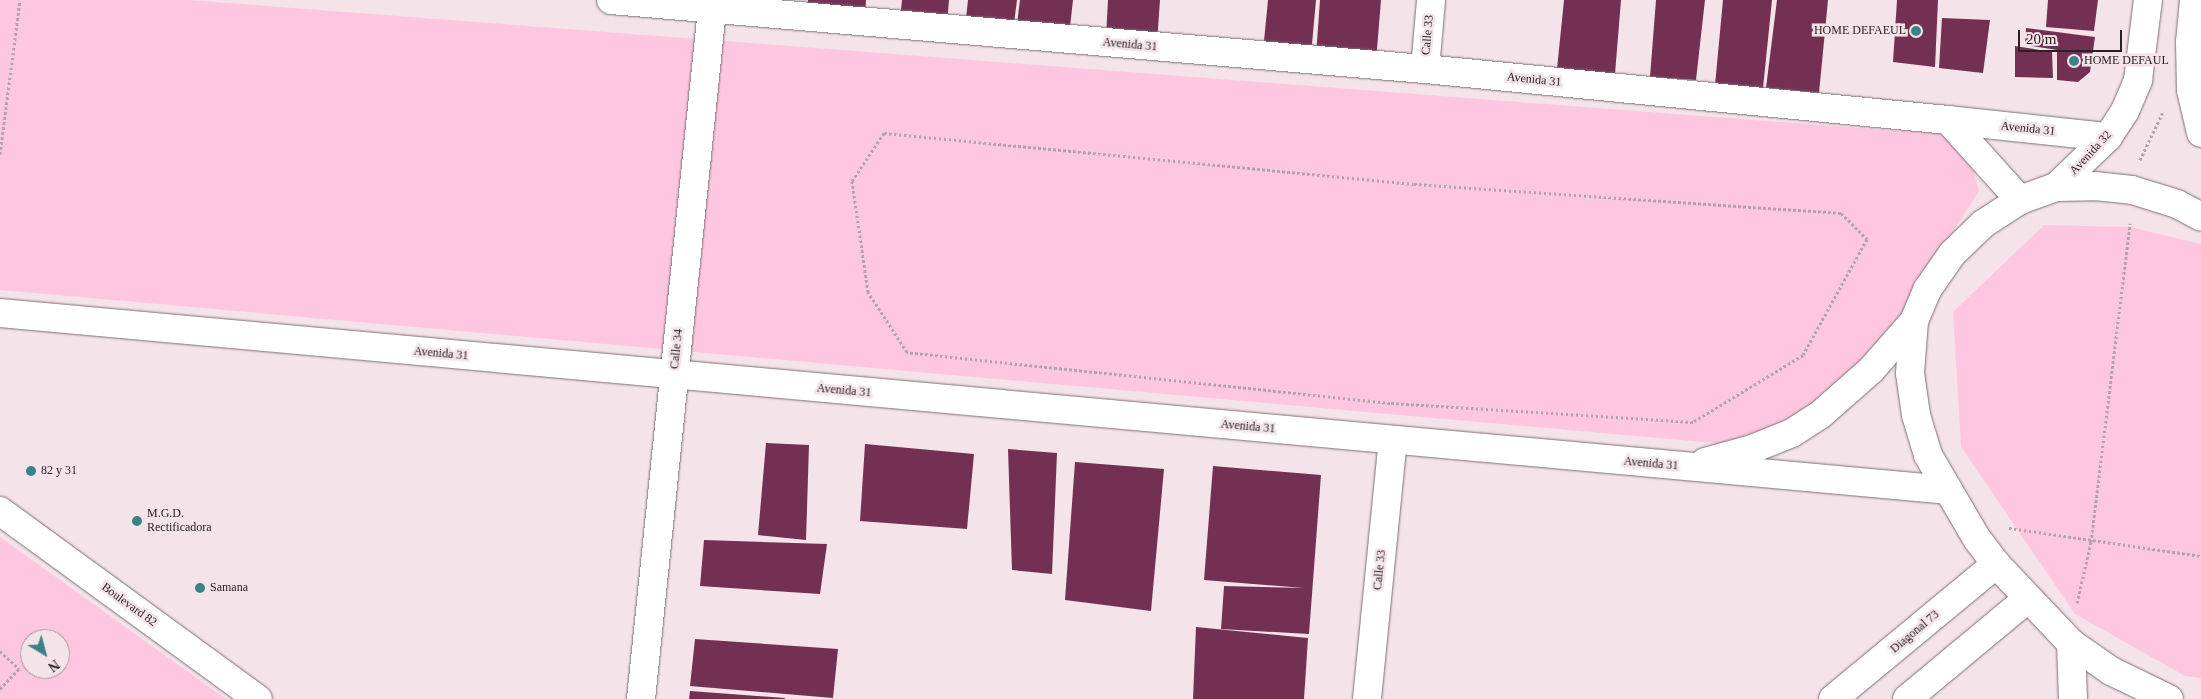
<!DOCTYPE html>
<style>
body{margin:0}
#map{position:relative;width:2201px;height:699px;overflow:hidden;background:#f4e4ea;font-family:"Times New Roman",serif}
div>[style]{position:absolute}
.green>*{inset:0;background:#fec7df}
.building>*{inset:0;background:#743053}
.path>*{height:3px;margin-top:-1.5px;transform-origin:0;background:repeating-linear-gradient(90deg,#b1a4a9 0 2.5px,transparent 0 5px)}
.roads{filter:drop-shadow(0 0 1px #7c6e74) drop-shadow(0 0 1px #7c6e74)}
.minor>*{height:28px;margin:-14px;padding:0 14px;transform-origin:14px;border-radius:14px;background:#fff}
.major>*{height:28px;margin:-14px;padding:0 14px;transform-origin:14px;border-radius:14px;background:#fff}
.highway>*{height:28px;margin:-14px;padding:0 14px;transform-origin:14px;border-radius:14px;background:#fff}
.dots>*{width:14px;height:14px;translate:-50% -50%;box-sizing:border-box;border:2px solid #f4e4ea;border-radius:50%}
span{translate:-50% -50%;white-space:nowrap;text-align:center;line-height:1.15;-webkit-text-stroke:5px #f4e4ea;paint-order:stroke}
.poi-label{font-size:12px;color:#282225}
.right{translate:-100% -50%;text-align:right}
.left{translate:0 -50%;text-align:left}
.street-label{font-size:12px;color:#282225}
.north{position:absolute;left:20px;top:629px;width:50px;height:50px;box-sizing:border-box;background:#f4e4ea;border:1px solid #a2969b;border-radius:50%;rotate:143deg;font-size:14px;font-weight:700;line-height:20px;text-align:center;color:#282225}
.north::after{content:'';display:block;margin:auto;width:18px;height:22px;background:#3a8286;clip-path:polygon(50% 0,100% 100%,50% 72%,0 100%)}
.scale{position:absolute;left:2018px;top:30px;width:104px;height:22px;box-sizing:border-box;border:2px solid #282225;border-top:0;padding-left:6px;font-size:15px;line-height:18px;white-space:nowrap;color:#282225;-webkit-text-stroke:4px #f4e4ea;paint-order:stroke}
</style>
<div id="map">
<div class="green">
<i style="clip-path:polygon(0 0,190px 0,1951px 135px,1970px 158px,1979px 191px,1862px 375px,1747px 446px,0 290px)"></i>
<i style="clip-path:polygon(2044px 225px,2130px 227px,2201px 244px,2201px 678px,2185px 676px,2075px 614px,1961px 447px,1953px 312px)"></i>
<i style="clip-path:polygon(evenodd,0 537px,226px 699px,0 699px,0 537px,30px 639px,60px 639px,60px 669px,30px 669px,30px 639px)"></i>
</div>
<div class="building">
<i style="clip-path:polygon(808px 0,866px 0,865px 18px,807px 12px)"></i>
<i style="clip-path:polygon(902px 0,949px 0,947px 24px,900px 20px)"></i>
<i style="clip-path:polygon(968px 0,1017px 0,1013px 31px,965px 28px)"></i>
<i style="clip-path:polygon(1020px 0,1073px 0,1069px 36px,1016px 32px)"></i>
<i style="clip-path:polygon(1108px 0,1160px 0,1157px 42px,1106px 37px)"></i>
<i style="clip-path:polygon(1268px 0,1316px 0,1311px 55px,1263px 51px)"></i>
<i style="clip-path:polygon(1320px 0,1381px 0,1376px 61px,1316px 56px)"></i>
<i style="clip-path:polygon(1564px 0,1621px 0,1615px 74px,1557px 69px)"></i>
<i style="clip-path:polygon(1656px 0,1705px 0,1696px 80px,1650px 77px)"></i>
<i style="clip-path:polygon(1723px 0,1772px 0,1763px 88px,1715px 85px)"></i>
<i style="clip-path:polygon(1777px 0,1828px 0,1819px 93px,1766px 88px)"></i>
<i style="clip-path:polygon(1897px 0,1938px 0,1935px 67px,1893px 62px)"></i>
<i style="clip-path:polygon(2048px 0,2098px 0,2094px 31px,2046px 27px)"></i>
<i style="clip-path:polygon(1942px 18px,1990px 20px,1983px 73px,1939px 68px)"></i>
<i style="clip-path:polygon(2026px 28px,2095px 37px,2090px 72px,2078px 82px,2057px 80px,2057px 50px,2025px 45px)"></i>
<i style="clip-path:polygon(2015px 46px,2052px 52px,2053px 78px,2015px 77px)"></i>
<i style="clip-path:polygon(766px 443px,809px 445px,806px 540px,758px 535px)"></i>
<i style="clip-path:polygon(865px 444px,974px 454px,967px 529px,860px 521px)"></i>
<i style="clip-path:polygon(1008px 449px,1057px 453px,1052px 574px,1012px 570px)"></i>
<i style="clip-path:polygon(1075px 462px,1164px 469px,1151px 611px,1065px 600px)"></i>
<i style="clip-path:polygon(1213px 466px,1321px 475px,1309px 634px,1221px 629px,1224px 586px,1304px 588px,1204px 580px)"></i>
<i style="clip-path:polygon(704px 540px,827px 544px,820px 594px,700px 586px)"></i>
<i style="clip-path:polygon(1196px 627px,1308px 638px,1304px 699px,1193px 699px)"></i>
<i style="clip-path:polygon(695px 639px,838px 649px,833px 698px,690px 686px)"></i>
<i style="clip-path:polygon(690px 691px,785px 698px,785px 699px,689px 699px)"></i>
</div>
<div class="path">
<i style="left:884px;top:133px;width:532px;rotate:5.5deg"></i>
<i style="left:1414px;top:184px;width:428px;rotate:3.9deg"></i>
<i style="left:1841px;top:213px;width:37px;rotate:45deg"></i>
<i style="left:1867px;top:239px;width:132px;rotate:118.9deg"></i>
<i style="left:1803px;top:355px;width:129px;rotate:148.7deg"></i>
<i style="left:1693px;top:422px;width:304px;rotate:-176.4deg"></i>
<i style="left:1390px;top:403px;width:486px;rotate:-174deg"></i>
<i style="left:907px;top:352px;width:72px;rotate:-123deg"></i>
<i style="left:868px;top:292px;width:112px;rotate:-98.2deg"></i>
<i style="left:852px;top:181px;width:58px;rotate:-56.3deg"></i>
<i style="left:0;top:154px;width:155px;rotate:-82.6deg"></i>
<i style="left:2140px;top:160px;width:53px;rotate:-64.4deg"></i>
<i style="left:2009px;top:528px;width:194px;rotate:8.3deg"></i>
<i style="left:2077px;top:603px;width:63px;rotate:-77.1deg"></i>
<i style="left:2091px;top:542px;width:321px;rotate:-83deg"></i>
<i style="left:0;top:651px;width:26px;rotate:43deg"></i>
<i style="left:19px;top:669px;width:28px;rotate:134deg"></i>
</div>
<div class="roads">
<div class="minor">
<i style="left:611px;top:0;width:817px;rotate:4.85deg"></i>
<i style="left:1425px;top:69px;width:525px;rotate:5.57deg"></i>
<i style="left:1948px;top:120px;width:108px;rotate:48deg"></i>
<i style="left:1425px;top:69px;width:69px;rotate:-85deg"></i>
<i style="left:1948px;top:120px;width:161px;rotate:6.1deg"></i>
<i style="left:0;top:313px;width:1955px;rotate:5.19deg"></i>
<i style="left:1705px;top:462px;width:49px;rotate:-15.5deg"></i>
<i style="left:1752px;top:449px;width:43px;rotate:-21.8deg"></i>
<i style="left:1792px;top:433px;width:33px;rotate:-33deg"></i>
<i style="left:1820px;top:415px;width:68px;rotate:-41.4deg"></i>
<i style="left:1871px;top:370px;width:65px;rotate:-48.7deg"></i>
<i style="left:2071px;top:643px;width:56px;rotate:88deg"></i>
<i style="left:641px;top:699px;width:703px;rotate:-84.12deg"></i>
<i style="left:1367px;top:699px;width:260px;rotate:-84.3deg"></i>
</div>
<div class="major">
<i style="left:2194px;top:0;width:42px;rotate:95.4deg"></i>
<i style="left:2190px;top:42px;width:48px;rotate:88.8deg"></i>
<i style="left:2191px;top:90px;width:44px;rotate:76.9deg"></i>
<i style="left:2056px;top:187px;width:72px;rotate:-43.9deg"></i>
<i style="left:2108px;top:137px;width:31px;rotate:-57deg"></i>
<i style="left:2125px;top:111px;width:34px;rotate:-67deg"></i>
<i style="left:2138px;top:80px;width:81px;rotate:-82.9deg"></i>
<i style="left:1833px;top:699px;width:212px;rotate:-39.6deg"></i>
<i style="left:1907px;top:699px;width:156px;rotate:-39.8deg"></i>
<i style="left:2169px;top:699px;width:64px;rotate:-154.2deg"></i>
<i style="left:2111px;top:671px;width:49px;rotate:-145deg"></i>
<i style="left:2071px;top:643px;width:109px;rotate:-133.5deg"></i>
<i style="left:1996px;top:564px;width:31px;rotate:-127deg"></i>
<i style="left:1977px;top:539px;width:97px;rotate:-120.3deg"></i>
<i style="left:1928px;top:455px;width:42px;rotate:-106.7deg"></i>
<i style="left:1916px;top:415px;width:42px;rotate:-98.1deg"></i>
<i style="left:1910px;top:373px;width:52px;rotate:-85.6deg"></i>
<i style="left:1914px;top:321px;width:34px;rotate:-67deg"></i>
<i style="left:1927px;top:290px;width:44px;rotate:-55.2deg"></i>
<i style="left:1952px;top:254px;width:43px;rotate:-44.1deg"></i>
<i style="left:1983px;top:224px;width:44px;rotate:-33deg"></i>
<i style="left:2020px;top:200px;width:38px;rotate:-20deg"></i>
<i style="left:2056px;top:187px;width:39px;rotate:-1deg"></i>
<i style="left:2095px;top:186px;width:37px;rotate:6deg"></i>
<i style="left:2132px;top:190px;width:47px;rotate:17.3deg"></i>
<i style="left:2177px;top:204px;width:27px;rotate:28deg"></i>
</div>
<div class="highway">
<i style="left:0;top:511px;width:319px;rotate:36.1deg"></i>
</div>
</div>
<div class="dots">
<i style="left:1916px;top:31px;background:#3a8286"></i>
<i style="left:2074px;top:61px;background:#3a8286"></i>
<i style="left:31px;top:471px;background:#3a8286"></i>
<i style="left:137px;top:521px;background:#3a8286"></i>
<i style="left:200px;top:588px;background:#3a8286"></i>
</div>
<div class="poi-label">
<span class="right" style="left:1906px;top:31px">HOME DEFAEUL</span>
<span class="left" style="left:2084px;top:61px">HOME DEFAUL</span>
<span class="left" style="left:41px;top:471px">82 y 31</span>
<span class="left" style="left:147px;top:521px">M.G.D.<br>Rectificadora</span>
<span class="left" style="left:210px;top:588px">Samana</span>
</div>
<div class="street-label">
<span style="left:1428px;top:35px;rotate:-85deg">Calle 33</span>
<span style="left:1130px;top:45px;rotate:5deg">Avenida 31</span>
<span style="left:1534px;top:80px;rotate:6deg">Avenida 31</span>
<span style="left:2028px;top:129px;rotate:6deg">Avenida 31</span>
<span style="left:2091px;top:153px;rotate:-47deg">Avenida 32</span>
<span style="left:677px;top:349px;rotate:-84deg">Calle 34</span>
<span style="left:441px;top:354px;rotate:5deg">Avenida 31</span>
<span style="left:844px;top:391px;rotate:5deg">Avenida 31</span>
<span style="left:1248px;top:427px;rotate:5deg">Avenida 31</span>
<span style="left:1651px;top:464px;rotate:5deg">Avenida 31</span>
<span style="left:1380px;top:570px;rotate:-84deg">Calle 33</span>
<span style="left:129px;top:605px;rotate:36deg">Boulevard 82</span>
<span style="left:1915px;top:632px;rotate:-40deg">Diagonal 73</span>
</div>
<div class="north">N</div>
<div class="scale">20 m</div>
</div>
